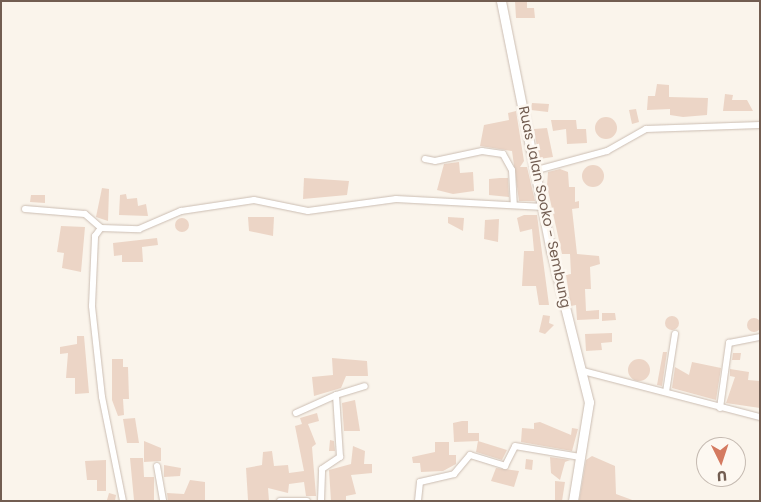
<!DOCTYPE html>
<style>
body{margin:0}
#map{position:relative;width:761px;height:502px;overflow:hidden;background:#faf4eb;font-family:Poppins,sans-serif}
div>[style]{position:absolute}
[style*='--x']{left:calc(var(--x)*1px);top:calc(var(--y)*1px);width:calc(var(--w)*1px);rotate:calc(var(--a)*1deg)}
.building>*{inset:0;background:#ecd5c6}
.round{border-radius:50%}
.roads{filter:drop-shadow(0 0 1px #cbbdb2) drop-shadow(0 0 1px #cbbdb2)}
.minor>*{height:6px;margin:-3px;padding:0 3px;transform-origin:3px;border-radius:3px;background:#fff}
.secondary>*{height:9px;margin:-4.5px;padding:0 4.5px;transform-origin:4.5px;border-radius:4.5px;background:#fff}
span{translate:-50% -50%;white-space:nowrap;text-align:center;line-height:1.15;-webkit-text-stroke:5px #fdf8f1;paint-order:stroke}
.street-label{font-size:14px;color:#725d51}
.frame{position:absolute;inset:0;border:2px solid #725d51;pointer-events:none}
.north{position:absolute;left:696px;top:437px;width:50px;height:50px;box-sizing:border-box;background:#fdf8f1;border:1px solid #c5bab1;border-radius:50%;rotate:176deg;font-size:14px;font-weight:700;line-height:20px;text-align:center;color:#725d51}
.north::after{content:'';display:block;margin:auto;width:18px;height:22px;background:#d47a60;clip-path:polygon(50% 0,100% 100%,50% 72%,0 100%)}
</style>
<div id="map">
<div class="building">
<div style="clip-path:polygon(515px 1px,527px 1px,527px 8px,534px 8px,535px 18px,516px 18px)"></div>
<div style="clip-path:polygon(657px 84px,669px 85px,669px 97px,708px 98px,707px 115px,683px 117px,670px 115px,670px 109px,647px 110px,648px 96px,655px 96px)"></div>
<div style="clip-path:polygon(725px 94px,733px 95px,732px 100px,747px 100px,753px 111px,723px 111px)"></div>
<div style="clip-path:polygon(532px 103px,549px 104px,548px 112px,531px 110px)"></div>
<div style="clip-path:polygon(636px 109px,639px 122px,632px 124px,629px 110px)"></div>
<div style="clip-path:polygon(516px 111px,524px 161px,520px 167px,527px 167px,535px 201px,519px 201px,512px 151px,480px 146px,484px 125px,509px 120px,508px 113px)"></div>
<div class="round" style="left:595px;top:117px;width:22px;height:22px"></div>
<div style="clip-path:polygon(551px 120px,576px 120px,577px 129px,586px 129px,587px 143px,567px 144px,566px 129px,553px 131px)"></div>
<div style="clip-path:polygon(547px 128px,553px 157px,539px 159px,534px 129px)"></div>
<div style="clip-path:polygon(459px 162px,460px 173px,473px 172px,474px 191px,453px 194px,437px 190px,444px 164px)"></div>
<div class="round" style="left:582px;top:165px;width:22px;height:22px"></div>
<div style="clip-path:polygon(560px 169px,568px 172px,569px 187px,575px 187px,575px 202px,579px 201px,579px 208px,572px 209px,577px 254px,599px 256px,600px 264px,590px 267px,591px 289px,585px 289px,586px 311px,599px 310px,599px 319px,577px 320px,576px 305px,571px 306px,566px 275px,571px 274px,570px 254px,562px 254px,547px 186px,548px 172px)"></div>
<div style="clip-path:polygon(304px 178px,349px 181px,347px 195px,303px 199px)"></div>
<div style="clip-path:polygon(500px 178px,508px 178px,509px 197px,489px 195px,489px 179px)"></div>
<div style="clip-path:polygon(102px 188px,109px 189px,108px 221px,96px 217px)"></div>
<div style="clip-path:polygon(126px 194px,127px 199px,137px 198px,138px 206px,146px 204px,148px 216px,119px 215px,120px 195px)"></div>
<div style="clip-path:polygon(31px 195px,45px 195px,45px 203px,30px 202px)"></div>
<div style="clip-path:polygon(524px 215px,537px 215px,549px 305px,539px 305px,536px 286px,522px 286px,524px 251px,534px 251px,532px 229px,520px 232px,517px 218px)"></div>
<div style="clip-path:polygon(248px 217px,274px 217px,273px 236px,249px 231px)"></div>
<div style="clip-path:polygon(448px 217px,464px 218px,463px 231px,448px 223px)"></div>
<div class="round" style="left:175px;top:218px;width:14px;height:14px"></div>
<div style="clip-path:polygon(499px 219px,498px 242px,484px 239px,485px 220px)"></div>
<div style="clip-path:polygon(61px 226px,85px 227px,81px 272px,62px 268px,64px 253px,57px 252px)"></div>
<div style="clip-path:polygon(157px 238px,158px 245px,142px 247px,143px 262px,122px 262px,122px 255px,114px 256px,113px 243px)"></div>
<div style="clip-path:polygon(602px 313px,615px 313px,616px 320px,602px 321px)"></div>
<div style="clip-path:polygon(543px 315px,550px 316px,549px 323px,554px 325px,545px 334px,539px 332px)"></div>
<div class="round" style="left:665px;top:316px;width:14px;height:14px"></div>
<div class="round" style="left:747px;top:318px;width:14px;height:14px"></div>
<div style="clip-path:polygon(612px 333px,612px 342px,601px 343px,602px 350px,586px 351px,585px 334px)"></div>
<div style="clip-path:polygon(77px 336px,84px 336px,89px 393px,75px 394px,75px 378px,66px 378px,68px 353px,60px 354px,60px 347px,77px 344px)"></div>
<div style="clip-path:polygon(663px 352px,667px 352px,662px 386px,657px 385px)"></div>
<div style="clip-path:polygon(733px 353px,741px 353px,740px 360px,732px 360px)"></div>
<div style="clip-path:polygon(332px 358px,367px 361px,368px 376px,346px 376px,341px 388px,314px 396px,312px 377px,333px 375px)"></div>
<div class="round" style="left:628px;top:359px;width:22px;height:22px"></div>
<div style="clip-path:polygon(112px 359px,123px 359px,123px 367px,128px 367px,129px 399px,123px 399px,124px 415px,118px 416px,112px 400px)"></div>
<div style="clip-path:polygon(692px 362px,721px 368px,716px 400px,672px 388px,675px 367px,689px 375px)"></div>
<div style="clip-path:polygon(730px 369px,749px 372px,748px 380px,760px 381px,760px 408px,726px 403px,735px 377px,730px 376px)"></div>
<div style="clip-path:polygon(355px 400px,360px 431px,344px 431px,342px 403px)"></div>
<div style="clip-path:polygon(317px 413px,319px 421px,308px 424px,316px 444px,312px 447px,316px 496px,306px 496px,304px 482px,289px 484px,288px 493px,268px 488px,269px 501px,248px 500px,246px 468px,262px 465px,263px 452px,272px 451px,274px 466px,288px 465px,289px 473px,304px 471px,295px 426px,302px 424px,300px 418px)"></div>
<div style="clip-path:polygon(135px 418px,139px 443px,127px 443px,123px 419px)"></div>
<div style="clip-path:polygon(462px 421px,468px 421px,468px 433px,479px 433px,479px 441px,454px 442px,453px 423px)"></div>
<div style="clip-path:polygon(540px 422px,571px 435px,572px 428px,578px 429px,572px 451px,521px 442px,522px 428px,534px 429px,534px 423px)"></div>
<div style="clip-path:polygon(330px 440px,334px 441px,335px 451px,329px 451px)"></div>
<div style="clip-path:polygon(144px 441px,161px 448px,161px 461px,144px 462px)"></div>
<div style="clip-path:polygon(478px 441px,507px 450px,502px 460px,476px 452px)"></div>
<div style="clip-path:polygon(435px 442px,449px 442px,449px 455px,456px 455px,456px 464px,443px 471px,421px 472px,420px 463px,413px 463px,412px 457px,435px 452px)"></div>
<div style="clip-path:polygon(353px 446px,365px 451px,364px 464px,372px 464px,372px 473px,351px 475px,356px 494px,346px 496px,346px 500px,331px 501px,329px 470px,351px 464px)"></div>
<div style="clip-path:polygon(592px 456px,615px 466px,616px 494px,635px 501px,579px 501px,586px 460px)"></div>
<div style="clip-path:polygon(550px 457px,570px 460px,565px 462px,560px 480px,551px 473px)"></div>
<div style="clip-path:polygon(130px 458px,143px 458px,144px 477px,154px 477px,154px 501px,134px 500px)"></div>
<div style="clip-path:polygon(526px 459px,533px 460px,532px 470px,525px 469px)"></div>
<div style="clip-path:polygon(106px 460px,106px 491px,97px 491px,97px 480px,87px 480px,85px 461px)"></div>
<div style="clip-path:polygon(164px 465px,181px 468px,180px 476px,164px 477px)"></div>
<div style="clip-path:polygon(496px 468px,519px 471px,514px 487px,491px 481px)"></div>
<div style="clip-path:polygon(190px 480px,205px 482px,205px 501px,168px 501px,167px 493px,184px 494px)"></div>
<div style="clip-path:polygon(555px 481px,565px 482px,562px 501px,555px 501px)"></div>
<div style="clip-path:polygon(109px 493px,116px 495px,115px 501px,107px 500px)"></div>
</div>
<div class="roads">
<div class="minor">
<div style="--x:425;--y:159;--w:10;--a:11"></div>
<div style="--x:435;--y:161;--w:48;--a:-12"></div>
<div style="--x:482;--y:151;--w:21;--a:8"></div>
<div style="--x:503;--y:154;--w:18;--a:61"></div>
<div style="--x:512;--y:170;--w:33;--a:87"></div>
<div style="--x:537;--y:170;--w:73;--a:-15.2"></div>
<div style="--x:607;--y:151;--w:45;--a:-29.4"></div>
<div style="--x:646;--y:129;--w:114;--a:-2"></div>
<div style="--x:25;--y:209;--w:60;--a:4.8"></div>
<div style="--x:85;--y:214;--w:21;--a:41"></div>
<div style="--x:583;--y:371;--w:183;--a:14.6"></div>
<div style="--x:666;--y:392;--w:59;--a:-81.2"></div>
<div style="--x:720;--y:408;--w:66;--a:-82.1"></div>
<div style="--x:729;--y:343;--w:32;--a:-11"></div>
<div style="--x:296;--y:413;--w:44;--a:-24.2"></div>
<div style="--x:157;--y:466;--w:36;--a:80"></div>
<div style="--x:123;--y:501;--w:106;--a:-101.4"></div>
<div style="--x:102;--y:397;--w:92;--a:-96.3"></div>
<div style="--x:92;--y:306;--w:70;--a:-87.5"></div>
<div style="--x:95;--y:236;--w:10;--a:-53"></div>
<div style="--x:101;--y:228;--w:38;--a:2"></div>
<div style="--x:139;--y:229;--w:46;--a:-23.2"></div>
<div style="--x:181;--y:211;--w:74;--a:-8.6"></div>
<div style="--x:254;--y:200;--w:55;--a:11.5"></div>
<div style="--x:308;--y:211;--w:89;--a:-7.8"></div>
<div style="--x:396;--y:199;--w:148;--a:3.1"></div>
<div style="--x:280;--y:501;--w:27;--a:0"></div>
<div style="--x:321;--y:501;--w:32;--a:-88"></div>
<div style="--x:322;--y:469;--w:22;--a:-34"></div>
<div style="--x:340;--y:457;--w:62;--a:-93.7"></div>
<div style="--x:336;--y:395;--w:30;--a:-17"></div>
<div style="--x:418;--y:501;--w:19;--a:-84"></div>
<div style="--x:420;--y:482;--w:35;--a:-13"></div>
<div style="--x:454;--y:474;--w:25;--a:-50"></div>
<div style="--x:470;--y:455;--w:37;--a:17"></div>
<div style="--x:505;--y:466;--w:22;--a:-63"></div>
<div style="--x:515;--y:446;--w:66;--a:9.6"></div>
</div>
<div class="secondary">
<div style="--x:501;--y:1;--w:255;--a:78.7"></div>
<div style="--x:551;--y:251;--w:156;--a:75.9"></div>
<div style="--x:589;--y:402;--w:100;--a:99.2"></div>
</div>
</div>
<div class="street-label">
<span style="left:545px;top:207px;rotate:78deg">Ruas Jalan Sooko - Sembung</span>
</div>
<div class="frame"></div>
<div class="north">U</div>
</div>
